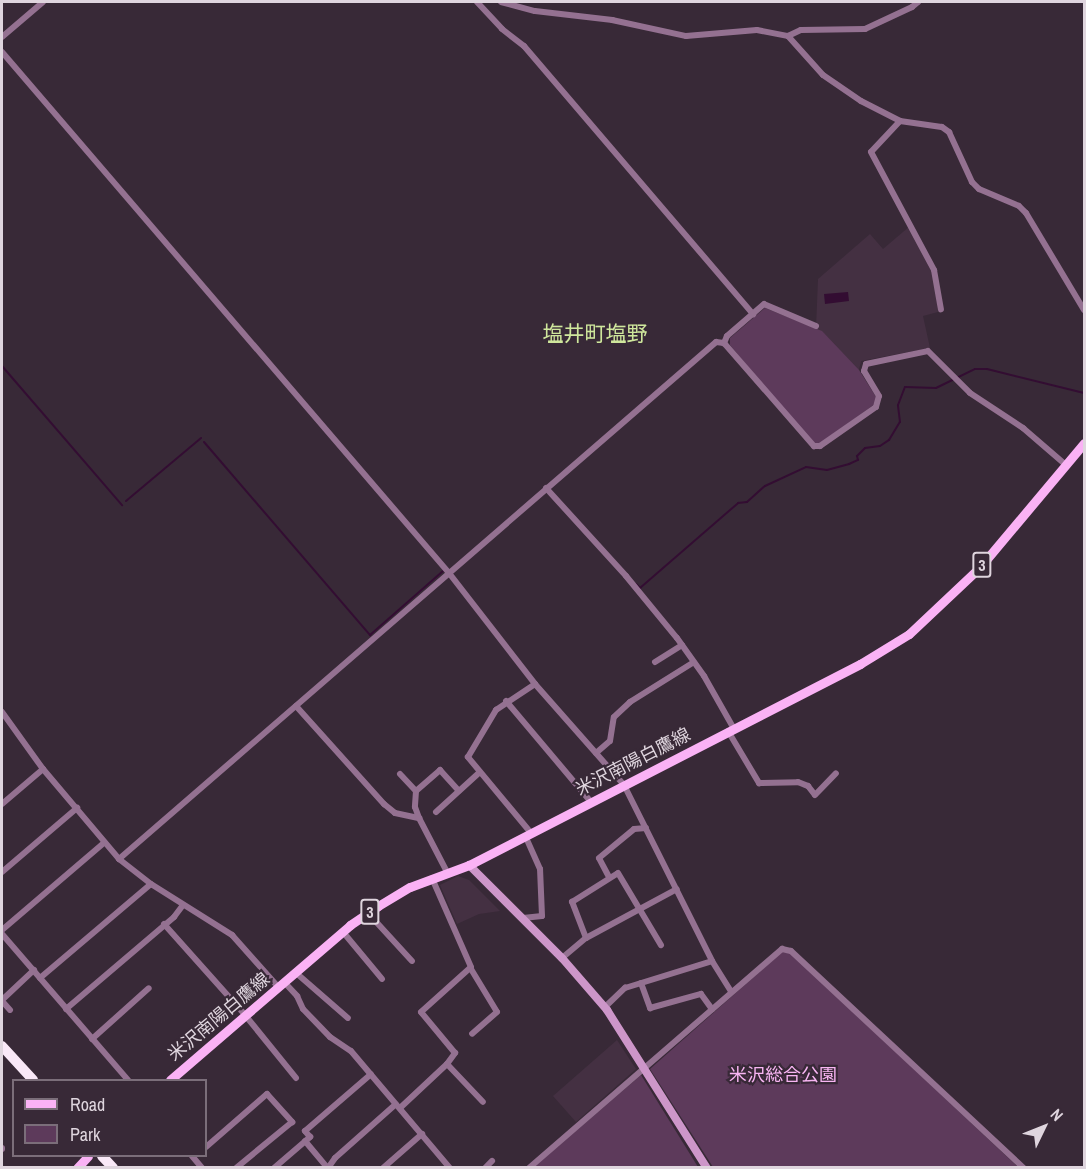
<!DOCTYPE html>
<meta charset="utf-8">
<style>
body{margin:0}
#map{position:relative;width:1086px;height:1169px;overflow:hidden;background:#382937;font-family:"Archivo Narrow","Noto Sans JP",sans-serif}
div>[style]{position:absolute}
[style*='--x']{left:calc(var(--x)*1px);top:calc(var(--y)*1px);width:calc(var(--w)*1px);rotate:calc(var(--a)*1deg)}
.built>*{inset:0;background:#443042}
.green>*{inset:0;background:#5d3a5b}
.water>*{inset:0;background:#330d32}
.stream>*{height:2px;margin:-1px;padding:0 1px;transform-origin:1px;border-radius:1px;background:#330d32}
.street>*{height:6px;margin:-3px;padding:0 3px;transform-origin:3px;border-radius:3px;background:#947191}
.secondary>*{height:8px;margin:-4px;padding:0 4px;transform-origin:4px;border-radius:4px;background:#cd96c9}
.primary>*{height:9px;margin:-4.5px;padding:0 4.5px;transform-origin:4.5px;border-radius:4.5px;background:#fab2f5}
.highway>*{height:10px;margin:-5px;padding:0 5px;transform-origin:5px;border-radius:5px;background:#f9e8f7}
span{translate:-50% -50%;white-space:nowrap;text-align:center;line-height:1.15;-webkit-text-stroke:4.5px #382937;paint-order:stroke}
.shield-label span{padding:2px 4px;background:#382937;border:2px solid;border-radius:4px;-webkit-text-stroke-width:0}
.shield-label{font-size:16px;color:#dfd5de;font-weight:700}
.street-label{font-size:18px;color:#dfd5de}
.park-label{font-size:18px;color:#f8b5f3}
.quarter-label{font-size:21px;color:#cfe79c}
.frame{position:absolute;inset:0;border:3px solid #dfd5de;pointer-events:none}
.legend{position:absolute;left:12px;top:1079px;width:195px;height:78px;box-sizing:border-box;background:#382937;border:2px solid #7b6e7a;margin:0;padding:8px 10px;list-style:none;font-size:18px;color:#dfd5de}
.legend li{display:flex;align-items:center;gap:12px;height:30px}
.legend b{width:30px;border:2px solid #7b6e7a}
.north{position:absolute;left:1014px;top:1097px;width:60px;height:60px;-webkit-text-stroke:4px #382937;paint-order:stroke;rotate:47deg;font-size:16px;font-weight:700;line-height:24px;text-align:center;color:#dfd5de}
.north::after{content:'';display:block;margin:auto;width:21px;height:27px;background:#dfd5de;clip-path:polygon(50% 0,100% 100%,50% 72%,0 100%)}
</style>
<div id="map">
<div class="built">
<div style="clip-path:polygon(910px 226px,933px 271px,938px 312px,923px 316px,930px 348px,861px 361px,859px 370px,876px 397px,730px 338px,765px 308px,816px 328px,818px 279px,870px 234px,883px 249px)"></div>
<div style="clip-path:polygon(458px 876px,469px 880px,500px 911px,479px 914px,457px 924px,440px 885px)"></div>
<div style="clip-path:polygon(617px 1040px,636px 1069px,576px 1122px,553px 1096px)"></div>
</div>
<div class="green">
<div style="clip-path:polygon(765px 308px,822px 331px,859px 370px,876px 397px,875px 404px,819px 444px,812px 443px,730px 345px,730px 338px)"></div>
<div style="clip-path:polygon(782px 952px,790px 953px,1018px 1167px,713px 1167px,650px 1069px)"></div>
<div style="clip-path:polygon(641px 1075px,698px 1167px,533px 1168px)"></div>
</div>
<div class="water">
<div style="clip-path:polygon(848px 292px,849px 301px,825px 304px,824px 294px)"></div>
</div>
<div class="stream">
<div style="--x:2;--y:366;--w:184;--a:49.2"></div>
<div style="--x:204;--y:442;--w:255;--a:49.3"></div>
<div style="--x:370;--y:635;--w:97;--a:-41.2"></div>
<div style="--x:126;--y:501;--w:98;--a:-40"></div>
<div style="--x:636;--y:584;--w:6;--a:45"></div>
<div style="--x:640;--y:588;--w:130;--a:-40.9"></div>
<div style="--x:738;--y:503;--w:9;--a:-6"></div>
<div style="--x:747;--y:502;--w:24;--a:-42"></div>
<div style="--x:765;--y:486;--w:45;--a:-24.9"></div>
<div style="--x:806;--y:467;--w:21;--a:8"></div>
<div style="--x:827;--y:470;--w:23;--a:-15"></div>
<div style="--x:849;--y:464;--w:10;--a:-24"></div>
<div style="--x:858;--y:460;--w:4;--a:-104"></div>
<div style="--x:857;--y:456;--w:11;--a:-45"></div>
<div style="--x:865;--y:448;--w:15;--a:-8"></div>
<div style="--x:880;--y:446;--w:11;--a:-34"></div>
<div style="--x:889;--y:440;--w:21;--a:-59"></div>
<div style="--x:900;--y:422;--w:17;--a:-97"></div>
<div style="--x:898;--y:405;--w:19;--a:-69"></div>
<div style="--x:905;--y:387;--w:31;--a:2"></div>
<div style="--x:936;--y:388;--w:43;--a:-26"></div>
<div style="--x:975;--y:369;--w:12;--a:0"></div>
<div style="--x:987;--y:369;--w:100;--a:13.9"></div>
</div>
<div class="street">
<div style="--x:477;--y:2;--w:37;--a:47"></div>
<div style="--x:502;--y:29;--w:28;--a:38"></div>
<div style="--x:524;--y:46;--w:353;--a:49.5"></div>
<div style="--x:501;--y:2;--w:35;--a:15"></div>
<div style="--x:535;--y:11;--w:78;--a:6.7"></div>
<div style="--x:612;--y:20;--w:76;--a:12.2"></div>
<div style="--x:686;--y:36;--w:71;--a:-4.8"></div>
<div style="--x:757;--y:30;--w:32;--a:11"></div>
<div style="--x:788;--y:36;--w:52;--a:48.1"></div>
<div style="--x:823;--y:75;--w:46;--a:34.4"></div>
<div style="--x:861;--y:101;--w:44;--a:27.1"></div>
<div style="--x:900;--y:121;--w:42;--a:8.1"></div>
<div style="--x:942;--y:127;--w:9;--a:36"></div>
<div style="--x:949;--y:132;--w:55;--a:65.3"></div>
<div style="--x:972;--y:182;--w:10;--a:45"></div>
<div style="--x:979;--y:189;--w:43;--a:23"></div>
<div style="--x:1019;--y:206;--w:10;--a:45"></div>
<div style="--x:1026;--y:213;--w:113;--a:59.1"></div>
<div style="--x:788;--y:36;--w:14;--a:-25"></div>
<div style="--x:801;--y:30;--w:64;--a:-0.9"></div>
<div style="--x:865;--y:29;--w:52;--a:-25.1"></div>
<div style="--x:912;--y:7;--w:8;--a:-40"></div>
<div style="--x:2;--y:37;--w:54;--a:-40.5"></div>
<div style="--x:2;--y:52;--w:686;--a:49.37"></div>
<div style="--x:449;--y:573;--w:140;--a:52.2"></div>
<div style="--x:535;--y:684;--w:135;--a:48.6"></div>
<div style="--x:624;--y:785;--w:197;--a:63.4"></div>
<div style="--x:712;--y:961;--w:36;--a:58"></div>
<div style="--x:900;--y:121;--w:42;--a:133.1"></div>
<div style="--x:871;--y:152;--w:134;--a:61.9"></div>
<div style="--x:934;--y:270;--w:40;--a:80"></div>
<div style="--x:816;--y:326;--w:56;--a:-157.1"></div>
<div style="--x:764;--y:304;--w:49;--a:139.1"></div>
<div style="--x:727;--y:336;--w:8;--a:113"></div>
<div style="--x:724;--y:343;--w:137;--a:48.9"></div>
<div style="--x:814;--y:446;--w:6;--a:0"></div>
<div style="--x:820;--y:446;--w:68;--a:-34.9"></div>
<div style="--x:876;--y:407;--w:11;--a:-75"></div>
<div style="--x:879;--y:396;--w:29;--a:-121"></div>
<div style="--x:864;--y:371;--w:7;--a:-74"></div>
<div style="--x:866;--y:364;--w:63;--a:-11.8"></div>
<div style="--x:928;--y:351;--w:59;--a:45"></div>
<div style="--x:970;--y:393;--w:64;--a:33.4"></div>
<div style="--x:1023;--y:428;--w:57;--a:40.7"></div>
<div style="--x:546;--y:488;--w:119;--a:47.7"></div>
<div style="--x:626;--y:576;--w:80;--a:50.6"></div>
<div style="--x:677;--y:638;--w:47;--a:54.6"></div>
<div style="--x:704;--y:676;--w:61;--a:60.5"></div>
<div style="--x:655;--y:662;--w:32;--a:-32"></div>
<div style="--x:506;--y:701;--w:132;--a:49.9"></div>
<div style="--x:296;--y:706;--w:132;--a:48.1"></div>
<div style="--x:384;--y:804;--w:14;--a:39"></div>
<div style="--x:395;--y:813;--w:25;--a:12"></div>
<div style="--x:419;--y:818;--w:61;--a:62.6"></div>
<div style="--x:2;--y:712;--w:70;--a:54.3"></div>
<div style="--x:43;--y:769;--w:118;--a:49.8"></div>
<div style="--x:119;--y:859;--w:41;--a:38"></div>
<div style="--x:151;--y:884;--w:96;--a:32.2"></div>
<div style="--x:232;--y:935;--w:71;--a:48.4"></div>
<div style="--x:728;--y:731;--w:61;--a:59.2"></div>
<div style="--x:759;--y:783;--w:39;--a:-1"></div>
<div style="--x:798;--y:782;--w:11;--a:22"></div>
<div style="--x:808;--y:786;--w:11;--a:52"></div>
<div style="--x:815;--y:795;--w:30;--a:-46"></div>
<div style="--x:596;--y:753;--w:18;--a:-41"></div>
<div style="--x:610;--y:741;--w:24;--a:-81"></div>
<div style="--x:614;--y:717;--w:22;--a:-43"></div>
<div style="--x:630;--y:702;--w:75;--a:-32"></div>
<div style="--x:400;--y:774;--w:23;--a:47"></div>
<div style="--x:416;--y:791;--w:32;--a:-41"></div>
<div style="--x:440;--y:770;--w:28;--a:48"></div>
<div style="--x:416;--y:791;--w:16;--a:94"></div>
<div style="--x:415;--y:807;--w:12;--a:70"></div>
<div style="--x:2;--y:804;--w:54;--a:-40.5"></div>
<div style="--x:436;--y:812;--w:59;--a:-42.3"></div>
<div style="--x:531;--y:833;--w:99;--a:-129.7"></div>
<div style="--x:468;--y:757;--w:55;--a:-59.2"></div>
<div style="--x:496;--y:710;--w:47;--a:-33.7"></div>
<div style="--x:119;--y:859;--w:790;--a:-40.89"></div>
<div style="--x:716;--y:342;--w:8;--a:7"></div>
<div style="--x:2;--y:872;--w:99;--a:-40.5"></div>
<div style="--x:609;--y:877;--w:21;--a:-118"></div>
<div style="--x:599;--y:858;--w:45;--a:-39.6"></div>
<div style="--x:634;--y:829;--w:12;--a:-5"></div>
<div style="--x:368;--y:913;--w:65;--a:47.5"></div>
<div style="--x:523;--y:918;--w:19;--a:-6"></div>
<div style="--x:542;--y:916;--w:47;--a:-92.4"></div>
<div style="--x:540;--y:869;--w:36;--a:-114"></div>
<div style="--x:164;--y:924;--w:122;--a:48.3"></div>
<div style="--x:245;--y:1015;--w:81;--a:51"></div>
<div style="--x:2;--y:930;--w:135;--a:-40.5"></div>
<div style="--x:343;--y:932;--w:61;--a:50.3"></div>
<div style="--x:2;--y:934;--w:193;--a:49.2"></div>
<div style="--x:586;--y:938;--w:39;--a:-111"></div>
<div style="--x:572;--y:902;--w:54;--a:-32.2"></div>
<div style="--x:618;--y:873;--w:84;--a:59.2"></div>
<div style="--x:562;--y:958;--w:31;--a:-40"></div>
<div style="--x:586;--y:938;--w:103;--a:-28.3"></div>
<div style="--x:471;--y:969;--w:50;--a:58.8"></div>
<div style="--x:497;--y:1012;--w:33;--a:139"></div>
<div style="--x:295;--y:972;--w:70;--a:41"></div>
<div style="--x:40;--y:978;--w:145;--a:-40.3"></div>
<div style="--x:285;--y:983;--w:18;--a:47"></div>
<div style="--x:297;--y:996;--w:14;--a:65"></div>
<div style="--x:303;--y:1009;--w:39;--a:46"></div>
<div style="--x:330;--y:1037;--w:25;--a:34"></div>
<div style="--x:351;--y:1051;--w:153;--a:49.8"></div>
<div style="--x:641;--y:983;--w:27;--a:70"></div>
<div style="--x:650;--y:1008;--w:53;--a:-15.4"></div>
<div style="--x:701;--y:994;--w:19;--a:54"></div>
<div style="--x:2;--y:1000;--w:44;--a:-43.2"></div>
<div style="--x:2;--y:1001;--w:12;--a:48"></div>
<div style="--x:605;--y:1007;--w:28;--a:-44"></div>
<div style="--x:625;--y:988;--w:91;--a:-17.2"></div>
<div style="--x:66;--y:1009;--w:142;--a:-40.4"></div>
<div style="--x:174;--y:917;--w:15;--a:-53"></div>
<div style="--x:92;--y:1039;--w:76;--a:-41.8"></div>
<div style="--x:447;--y:1064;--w:52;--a:46.5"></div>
<div style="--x:400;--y:1108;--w:64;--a:-43.1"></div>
<div style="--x:447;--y:1064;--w:14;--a:-54"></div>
<div style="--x:455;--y:1053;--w:53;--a:-129.7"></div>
<div style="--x:421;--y:1012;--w:67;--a:-42"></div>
<div style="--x:471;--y:967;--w:97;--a:-113.7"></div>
<div style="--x:305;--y:1141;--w:35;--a:50"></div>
<div style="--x:206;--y:1147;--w:81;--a:-41"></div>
<div style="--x:267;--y:1094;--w:38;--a:48"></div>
<div style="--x:292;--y:1122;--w:72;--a:140.6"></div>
<div style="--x:2;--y:1149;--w:1;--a:-90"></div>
<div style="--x:192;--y:1156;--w:16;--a:50"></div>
<div style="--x:274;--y:1168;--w:48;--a:-40.7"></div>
<div style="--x:310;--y:1137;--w:8;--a:-130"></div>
<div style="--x:305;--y:1131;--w:87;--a:-40.8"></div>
<div style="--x:328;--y:1168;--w:12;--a:-55"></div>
<div style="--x:335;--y:1158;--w:81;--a:-41.5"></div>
<div style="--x:383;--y:1168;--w:52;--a:-41.1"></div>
<div style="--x:485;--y:1168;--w:10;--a:-45"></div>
<div style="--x:529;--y:1168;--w:335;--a:-40.9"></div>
<div style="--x:782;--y:949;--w:9;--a:13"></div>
<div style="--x:791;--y:951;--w:318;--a:43"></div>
</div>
<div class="secondary">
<div style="--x:469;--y:865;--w:132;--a:45"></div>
<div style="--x:562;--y:958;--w:69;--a:49.1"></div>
<div style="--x:607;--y:1010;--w:187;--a:57.7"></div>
</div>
<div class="primary">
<div style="--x:170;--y:1080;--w:238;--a:-40.7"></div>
<div style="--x:350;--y:925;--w:34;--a:-34"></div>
<div style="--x:378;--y:906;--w:37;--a:-31"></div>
<div style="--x:410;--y:887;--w:63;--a:-20.4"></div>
<div style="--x:469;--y:865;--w:440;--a:-27.2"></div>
<div style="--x:860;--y:664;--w:57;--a:-31.5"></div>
<div style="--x:909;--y:634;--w:98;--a:-43.3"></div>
<div style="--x:980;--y:567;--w:162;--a:-50"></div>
<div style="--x:77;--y:1168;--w:16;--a:-47"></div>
</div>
<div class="highway">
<div style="--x:2;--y:1046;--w:46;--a:47.6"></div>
<div style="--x:102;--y:1156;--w:16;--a:47"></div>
</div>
<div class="shield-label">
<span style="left:982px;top:565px">3</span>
<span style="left:370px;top:912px">3</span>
</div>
<div class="street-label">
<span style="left:633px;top:762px;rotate:-27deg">米沢南陽白鷹線</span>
<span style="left:219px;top:1017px;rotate:-40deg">米沢南陽白鷹線</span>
</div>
<div class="park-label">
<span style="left:783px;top:1075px">米沢総合公園</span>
</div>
<div class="quarter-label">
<span style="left:595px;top:334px">塩井町塩野</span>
</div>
<div class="frame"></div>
<ul class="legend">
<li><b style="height:8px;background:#fab2f5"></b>Road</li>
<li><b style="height:16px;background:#5d3a5b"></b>Park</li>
</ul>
<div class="north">N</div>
</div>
